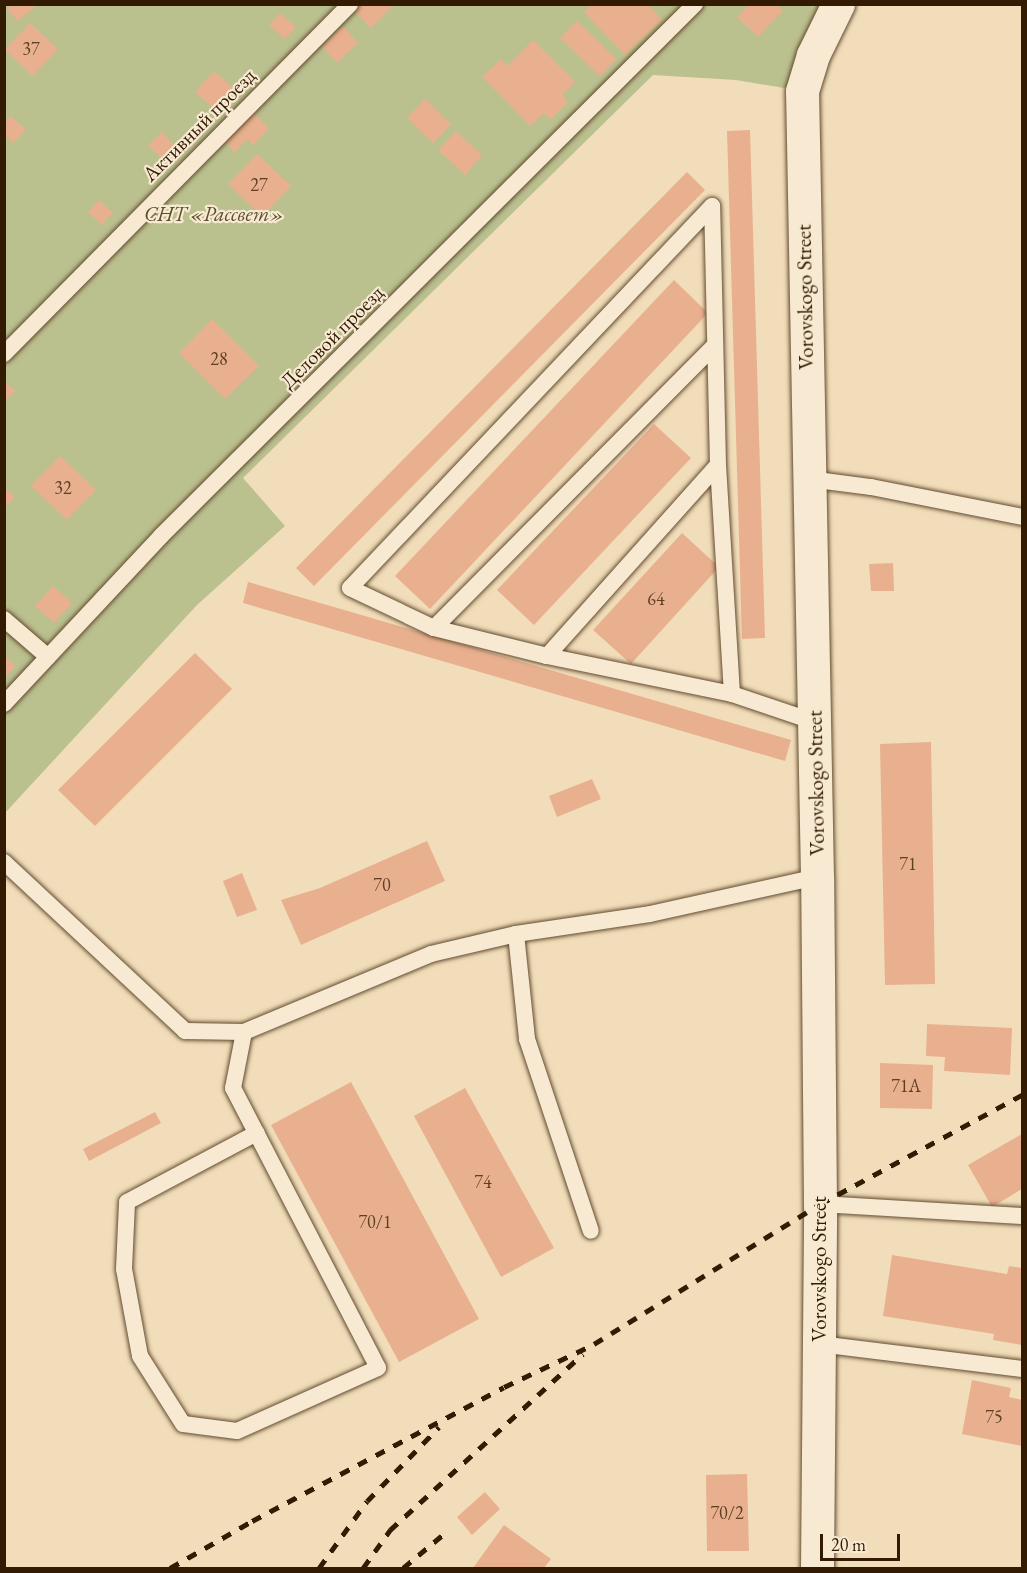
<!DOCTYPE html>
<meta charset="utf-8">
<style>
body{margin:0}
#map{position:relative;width:1027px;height:1573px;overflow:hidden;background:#f2ddba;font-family:"EB Garamond",serif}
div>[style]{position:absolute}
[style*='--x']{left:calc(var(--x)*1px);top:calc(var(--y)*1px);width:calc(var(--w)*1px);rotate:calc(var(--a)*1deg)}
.green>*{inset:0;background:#bbc08f}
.building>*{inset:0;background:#e8b08f}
.roads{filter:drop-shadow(0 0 2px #624c30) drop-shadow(0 0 2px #624c30)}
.service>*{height:16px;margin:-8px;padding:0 8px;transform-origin:8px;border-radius:8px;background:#f7e9d2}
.tertiary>*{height:33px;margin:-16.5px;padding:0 16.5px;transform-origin:16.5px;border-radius:16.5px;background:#f7e9d2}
.rail>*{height:4.5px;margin-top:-2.25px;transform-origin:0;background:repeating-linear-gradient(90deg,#321b02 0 10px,transparent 0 20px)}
span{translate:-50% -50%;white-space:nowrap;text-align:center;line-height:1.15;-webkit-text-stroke:4.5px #f7e9d2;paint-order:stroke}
.number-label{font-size:18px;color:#604025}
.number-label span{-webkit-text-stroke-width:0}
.street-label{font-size:21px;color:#321b02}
.park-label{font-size:21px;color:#5b4d2c;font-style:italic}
.frame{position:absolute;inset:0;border:6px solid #321b02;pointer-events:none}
.scale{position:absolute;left:820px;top:1534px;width:80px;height:27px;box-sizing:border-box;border:3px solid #321b02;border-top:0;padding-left:8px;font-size:18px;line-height:21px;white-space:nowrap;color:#321b02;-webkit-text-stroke:4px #f7e9d2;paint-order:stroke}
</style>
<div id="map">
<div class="green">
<div style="clip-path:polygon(5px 5px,838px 5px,802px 91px,736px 80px,653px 75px,243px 478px,285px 526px,197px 605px,5px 813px)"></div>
</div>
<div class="building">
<div style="clip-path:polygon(12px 4px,33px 4px,35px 7px,18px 21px,7px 9px)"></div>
<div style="clip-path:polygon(361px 4px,391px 4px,393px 6px,371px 28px,354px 11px)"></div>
<div style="clip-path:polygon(592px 4px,647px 4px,662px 20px,625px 55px,584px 12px)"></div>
<div style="clip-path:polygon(749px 4px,776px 4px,783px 11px,758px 37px,737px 17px)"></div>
<div style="clip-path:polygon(280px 13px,296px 27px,285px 39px,269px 25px)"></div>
<div style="clip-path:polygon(577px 21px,616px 59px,600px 76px,560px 38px)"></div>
<div style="clip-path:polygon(30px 23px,58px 49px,32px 76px,5px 49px)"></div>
<div style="clip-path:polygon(343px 26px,358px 43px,337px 63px,322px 46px)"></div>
<div style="clip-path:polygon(533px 40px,575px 82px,562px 95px,568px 102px,550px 120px,544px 113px,530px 126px,482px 77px,501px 59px,507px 66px)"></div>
<div style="clip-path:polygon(214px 71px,237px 91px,218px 112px,195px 92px)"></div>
<div style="clip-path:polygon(425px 99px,451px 124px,433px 143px,407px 118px)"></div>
<div style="clip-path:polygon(253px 112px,269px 129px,253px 145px,247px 139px,235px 152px,224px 141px)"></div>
<div style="clip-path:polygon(11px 116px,26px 130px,13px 143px,4px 134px,4px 123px)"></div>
<div style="clip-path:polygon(750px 130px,765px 638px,742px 639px,727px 131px)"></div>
<div style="clip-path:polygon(456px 131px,482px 155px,465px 175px,438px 150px)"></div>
<div style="clip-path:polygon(162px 132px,176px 148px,163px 160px,148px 145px)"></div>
<div style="clip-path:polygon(257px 154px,291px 186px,262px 217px,228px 184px)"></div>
<div style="clip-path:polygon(687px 172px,705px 190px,314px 586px,296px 568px)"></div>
<div style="clip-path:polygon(99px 200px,113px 213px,102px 225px,88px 212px)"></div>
<div style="clip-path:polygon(674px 280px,708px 313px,430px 609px,395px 576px)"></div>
<div style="clip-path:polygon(212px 319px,259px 366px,225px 399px,179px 353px)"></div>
<div style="clip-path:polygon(4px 381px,15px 391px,4px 401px)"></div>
<div style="clip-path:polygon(654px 424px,691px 458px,534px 625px,497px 590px)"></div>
<div style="clip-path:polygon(60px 456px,96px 490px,67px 520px,31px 486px)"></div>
<div style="clip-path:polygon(4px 487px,15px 497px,4px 508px)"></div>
<div style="clip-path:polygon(682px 533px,719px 567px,631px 664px,593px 630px)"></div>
<div style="clip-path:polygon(893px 563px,894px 591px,871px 591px,869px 564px)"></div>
<div style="clip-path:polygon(248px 582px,791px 740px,785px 761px,243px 603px)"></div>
<div style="clip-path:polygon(53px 586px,72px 603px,54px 623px,35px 606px)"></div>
<div style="clip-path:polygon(195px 653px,232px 689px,95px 826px,58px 790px)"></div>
<div style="clip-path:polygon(4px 656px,16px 666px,4px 678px)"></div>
<div style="clip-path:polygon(931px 742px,935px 984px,885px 985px,880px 744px)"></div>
<div style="clip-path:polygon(592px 779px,601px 799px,557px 817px,549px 796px)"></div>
<div style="clip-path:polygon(427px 841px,445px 881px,301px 945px,281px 900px,320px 888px)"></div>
<div style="clip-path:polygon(242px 873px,257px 910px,237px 917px,223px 881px)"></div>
<div style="clip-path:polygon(927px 1024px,1012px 1028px,1010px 1075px,944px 1071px,945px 1057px,926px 1056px)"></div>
<div style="clip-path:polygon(880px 1063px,933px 1065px,932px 1109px,880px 1108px)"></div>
<div style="clip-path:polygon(351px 1082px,479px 1319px,399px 1362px,271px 1125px)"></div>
<div style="clip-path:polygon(465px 1088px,554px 1248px,501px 1277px,414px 1116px)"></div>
<div style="clip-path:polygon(155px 1112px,161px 1123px,89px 1161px,83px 1149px)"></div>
<div style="clip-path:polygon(1022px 1134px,1022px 1189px,992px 1207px,968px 1165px)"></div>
<div style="clip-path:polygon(892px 1255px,1007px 1274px,1009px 1266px,1022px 1268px,1022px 1345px,993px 1340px,994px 1334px,883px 1316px)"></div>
<div style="clip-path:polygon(972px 1380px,1011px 1388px,1009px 1397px,1022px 1400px,1022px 1446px,962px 1434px)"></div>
<div style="clip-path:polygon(747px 1474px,749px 1551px,707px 1551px,706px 1475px)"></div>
<div style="clip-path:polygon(485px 1492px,500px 1509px,472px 1535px,457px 1517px)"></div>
<div style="clip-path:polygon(504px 1525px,551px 1559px,544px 1568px,473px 1568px)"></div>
</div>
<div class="roads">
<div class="service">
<div style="--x:4;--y:354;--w:492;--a:-45.3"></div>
<div style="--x:809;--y:479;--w:63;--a:7.4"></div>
<div style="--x:871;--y:487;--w:154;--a:11.2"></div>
<div style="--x:4;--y:619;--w:58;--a:40.8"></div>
<div style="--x:434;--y:628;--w:399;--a:-45.2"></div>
<div style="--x:547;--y:656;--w:256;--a:-48.2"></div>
<div style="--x:732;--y:694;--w:229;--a:-93.5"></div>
<div style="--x:718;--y:465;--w:259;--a:-91.3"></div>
<div style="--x:712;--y:206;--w:526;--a:133.46"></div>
<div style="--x:350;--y:588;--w:93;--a:25.5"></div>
<div style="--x:434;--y:628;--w:116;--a:13.9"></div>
<div style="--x:547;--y:656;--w:189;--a:11.6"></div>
<div style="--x:732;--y:694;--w:88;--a:18.6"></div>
<div style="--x:4;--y:704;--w:230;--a:-46.9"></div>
<div style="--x:161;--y:536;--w:754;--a:-44.89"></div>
<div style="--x:4;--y:862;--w:248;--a:43"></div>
<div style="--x:185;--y:1031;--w:59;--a:1"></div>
<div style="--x:244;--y:1032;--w:203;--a:-22.6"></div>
<div style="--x:431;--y:954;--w:87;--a:-13.2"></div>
<div style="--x:516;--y:934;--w:135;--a:-8.5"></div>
<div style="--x:650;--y:914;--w:171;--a:-12.5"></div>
<div style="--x:516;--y:934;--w:106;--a:84"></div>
<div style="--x:527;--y:1039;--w:202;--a:71.6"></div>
<div style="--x:244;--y:1032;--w:57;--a:101.1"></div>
<div style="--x:233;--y:1088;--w:315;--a:62.6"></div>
<div style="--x:378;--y:1368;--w:154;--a:155.9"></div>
<div style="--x:237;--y:1431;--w:54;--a:-172.6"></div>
<div style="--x:183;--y:1424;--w:80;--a:-122.3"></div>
<div style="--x:140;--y:1356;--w:88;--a:-100.4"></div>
<div style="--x:124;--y:1269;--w:67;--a:-87.4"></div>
<div style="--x:127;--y:1202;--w:147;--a:-28"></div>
<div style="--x:820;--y:1204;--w:202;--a:3.4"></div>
<div style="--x:819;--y:1344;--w:205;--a:7"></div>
</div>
<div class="tertiary">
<div style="--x:817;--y:1568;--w:364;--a:-89.5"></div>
<div style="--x:820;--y:1204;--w:327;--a:-90.5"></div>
<div style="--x:817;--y:877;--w:786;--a:-91.09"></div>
<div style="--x:802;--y:91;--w:38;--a:-73"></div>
<div style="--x:813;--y:55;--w:57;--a:-63.9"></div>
</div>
</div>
<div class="rail">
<div style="--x:170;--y:1568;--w:95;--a:-29.8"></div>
<div style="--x:252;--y:1521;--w:285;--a:-28"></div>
<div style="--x:504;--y:1387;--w:100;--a:-25.5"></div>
<div style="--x:594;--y:1344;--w:266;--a:-31.8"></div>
<div style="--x:820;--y:1204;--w:230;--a:-28.4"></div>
<div style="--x:319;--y:1568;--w:82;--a:-54.4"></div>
<div style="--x:367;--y:1501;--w:103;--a:-45.8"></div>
<div style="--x:363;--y:1568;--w:47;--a:-54.6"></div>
<div style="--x:390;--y:1530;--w:261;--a:-42.4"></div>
<div style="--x:403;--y:1568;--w:56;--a:-39.9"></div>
</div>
<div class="number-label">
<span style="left:31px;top:49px">37</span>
<span style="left:259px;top:185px">27</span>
<span style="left:219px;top:359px">28</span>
<span style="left:63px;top:488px">32</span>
<span style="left:656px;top:599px">64</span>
<span style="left:908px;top:864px">71</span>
<span style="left:382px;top:885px">70</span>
<span style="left:906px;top:1086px">71А</span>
<span style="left:483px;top:1182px">74</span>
<span style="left:375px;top:1222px">70/1</span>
<span style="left:994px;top:1417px">75</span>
<span style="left:727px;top:1513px">70/2</span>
</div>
<div class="street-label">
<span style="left:199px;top:125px;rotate:-45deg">Активный проезд</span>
<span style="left:805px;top:297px;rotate:-91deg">Vorovskogo Street</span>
<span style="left:332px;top:337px;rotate:-45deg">Деловой проезд</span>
<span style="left:816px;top:783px;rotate:-91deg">Vorovskogo Street</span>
<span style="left:819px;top:1269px;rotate:-90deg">Vorovskogo Street</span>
</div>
<div class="park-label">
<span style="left:214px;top:214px">СНТ «Рассвет»</span>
</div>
<div class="frame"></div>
<div class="scale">20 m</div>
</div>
